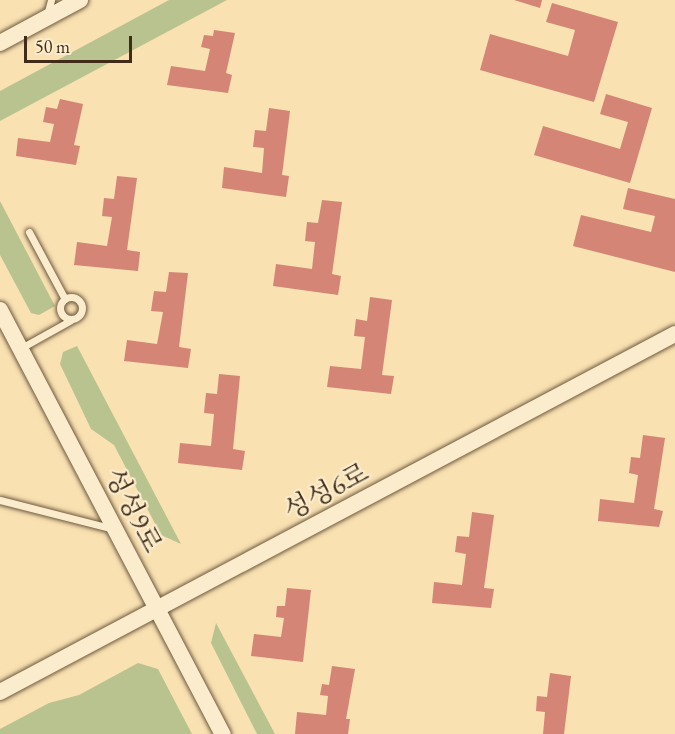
<!DOCTYPE html>
<meta charset="utf-8">
<style>
body{margin:0}
#map{position:relative;width:675px;height:734px;overflow:hidden;background:#f9e1b2;font-family:"EB Garamond","Noto Serif KR",serif}
div>[style]{position:absolute}
[style*='--x']{left:calc(var(--x)*1px);top:calc(var(--y)*1px);width:calc(var(--w)*1px);rotate:calc(var(--a)*1deg)}
.green>*{inset:0;background:#b9c38f}
.building>*{inset:0;background:#d48575}
.roads{filter:drop-shadow(0 0 2px #6e593e) drop-shadow(0 0 2px #6e593e)}
.service>*{height:7px;margin:-3.5px;padding:0 3.5px;transform-origin:3.5px;border-radius:3.5px;background:#fbeccd}
.service>.ring{margin:-3.5px;padding:0;box-sizing:content-box;background:none;border:7px solid #fbeccd;border-radius:50%}
.tertiary>*{height:16px;margin:-8px;padding:0 8px;transform-origin:8px;border-radius:8px;background:#fbeccd}
span{translate:-50% -50%;white-space:nowrap;text-align:center;line-height:1.15;-webkit-text-stroke:4.5px #fbeccd;paint-order:stroke}
.street-label{font-size:27px;color:#402c18}
.scale{position:absolute;left:24px;top:36px;width:108px;height:27px;box-sizing:border-box;border:3px solid #402c18;border-top:0;padding-left:8px;font-size:18px;line-height:21px;white-space:nowrap;color:#402c18;-webkit-text-stroke:4px #fbeccd;paint-order:stroke}
</style>
<div id="map">
<div class="green">
<div style="clip-path:polygon(169px 0,227px 0,0 121px,0 91px)"></div>
<div style="clip-path:polygon(0 201px,55px 306px,39px 315px,31px 313px,0 255px)"></div>
<div style="clip-path:polygon(77px 346px,181px 544px,161px 535px,114px 445px,91px 429px,60px 364px,63px 352px)"></div>
<div style="clip-path:polygon(216px 623px,275px 734px,257px 734px,211px 643px)"></div>
<div style="clip-path:polygon(138px 663px,158px 669px,192px 734px,0 734px,0 729px,49px 703px,79px 695px)"></div>
</div>
<div class="building">
<div style="clip-path:polygon(514px 0,542px 0,540px 8px)"></div>
<div style="clip-path:polygon(552px 3px,618px 22px,594px 102px,480px 70px,490px 34px,568px 56px,575px 30px,546px 22px)"></div>
<div style="clip-path:polygon(214px 30px,235px 33px,226px 73px,232px 75px,228px 93px,167px 85px,171px 66px,205px 71px,210px 49px,201px 47px,204px 35px,213px 36px)"></div>
<div style="clip-path:polygon(606px 94px,652px 108px,630px 183px,534px 155px,543px 126px,620px 149px,628px 122px,600px 114px)"></div>
<div style="clip-path:polygon(60px 99px,83px 104px,74px 145px,80px 146px,76px 165px,16px 156px,18px 138px,50px 142px,54px 124px,43px 122px,46px 107px,57px 109px)"></div>
<div style="clip-path:polygon(269px 108px,290px 111px,282px 175px,289px 176px,286px 197px,222px 188px,224px 167px,262px 173px,264px 148px,253px 147px,255px 130px,266px 131px)"></div>
<div style="clip-path:polygon(117px 176px,137px 178px,127px 250px,140px 252px,138px 271px,74px 265px,77px 242px,107px 246px,112px 217px,102px 216px,104px 198px,114px 199px)"></div>
<div style="clip-path:polygon(628px 188px,675px 199px,675px 272px,573px 246px,581px 215px,651px 232px,655px 216px,623px 209px)"></div>
<div style="clip-path:polygon(322px 200px,342px 202px,332px 274px,341px 276px,338px 295px,273px 286px,276px 264px,312px 269px,315px 242px,305px 241px,307px 222px,318px 223px)"></div>
<div style="clip-path:polygon(169px 272px,188px 273px,179px 347px,191px 349px,188px 368px,124px 361px,127px 340px,157px 344px,163px 312px,151px 311px,154px 291px,166px 292px)"></div>
<div style="clip-path:polygon(370px 297px,392px 300px,382px 375px,394px 376px,391px 394px,327px 387px,330px 366px,361px 369px,365px 337px,354px 336px,356px 319px,367px 321px)"></div>
<div style="clip-path:polygon(219px 374px,240px 376px,233px 449px,245px 451px,242px 470px,178px 463px,180px 443px,211px 446px,214px 414px,204px 413px,206px 393px,217px 394px)"></div>
<div style="clip-path:polygon(643px 435px,665px 438px,654px 509px,663px 511px,659px 527px,598px 521px,600px 499px,634px 503px,638px 475px,629px 473px,631px 457px,640px 458px)"></div>
<div style="clip-path:polygon(472px 512px,494px 515px,484px 588px,494px 589px,491px 608px,432px 603px,434px 582px,462px 585px,466px 554px,455px 552px,457px 536px,469px 537px)"></div>
<div style="clip-path:polygon(287px 588px,311px 590px,303px 662px,251px 656px,254px 634px,281px 637px,284px 618px,276px 617px,277px 606px,285px 606px)"></div>
<div style="clip-path:polygon(332px 666px,355px 669px,346px 719px,350px 719px,348px 734px,295px 734px,297px 712px,326px 715px,328px 696px,320px 695px,322px 684px,329px 685px)"></div>
<div style="clip-path:polygon(550px 673px,571px 676px,564px 734px,543px 734px,545px 712px,536px 711px,537px 696px,547px 697px)"></div>
</div>
<div class="roads">
<div class="service">
<div style="--x:47;--y:15;--w:16;--a:-75"></div>
<div style="--x:29;--y:232;--w:76;--a:61.8"></div>
<div class="ring" style="left:60px;top:297px;width:15px;height:15px"></div>
<div style="--x:21;--y:348;--w:57;--a:-29.2"></div>
<div style="--x:0;--y:500;--w:118;--a:14.3"></div>
</div>
<div class="tertiary">
<div style="--x:0;--y:43;--w:91;--a:-28.3"></div>
<div style="--x:0;--y:310;--w:479;--a:62.3"></div>
<div style="--x:0;--y:692;--w:764;--a:-27.94"></div>
</div>
</div>
<div class="street-label">
<span style="left:326px;top:491px;rotate:-28deg">성성6로</span>
<span style="left:134px;top:510px;rotate:62deg">성성9로</span>
</div>
<div class="scale">50 m</div>
</div>
